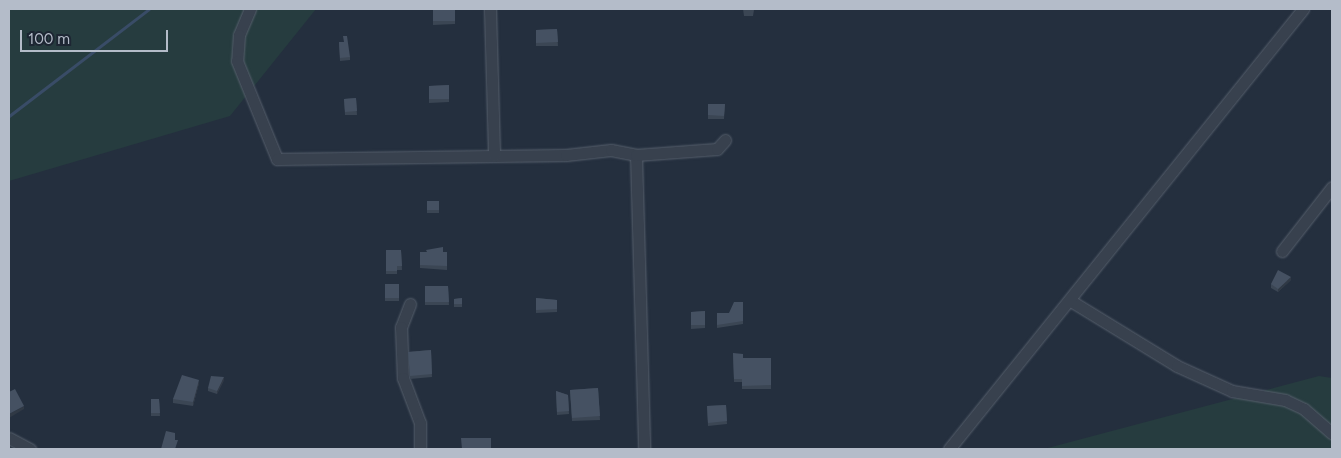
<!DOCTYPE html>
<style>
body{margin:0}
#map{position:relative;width:1341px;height:458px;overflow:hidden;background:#242f3e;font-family:Figtree,sans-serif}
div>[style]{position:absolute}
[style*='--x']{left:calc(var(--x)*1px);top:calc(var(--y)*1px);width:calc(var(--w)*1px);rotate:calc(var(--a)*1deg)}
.green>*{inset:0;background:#263c3f}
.stream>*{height:3px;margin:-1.5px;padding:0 1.5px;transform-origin:1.5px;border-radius:1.5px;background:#394c67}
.roads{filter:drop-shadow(0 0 1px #565f6c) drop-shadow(0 0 1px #565f6c)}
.street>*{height:11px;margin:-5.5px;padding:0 5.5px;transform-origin:5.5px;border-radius:5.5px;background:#38414e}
.wall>*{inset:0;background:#3b4654}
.shaded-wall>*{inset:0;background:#303945}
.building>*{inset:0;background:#455162}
span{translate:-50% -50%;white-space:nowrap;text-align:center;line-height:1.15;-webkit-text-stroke:4.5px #1d2633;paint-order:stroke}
.frame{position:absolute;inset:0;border:10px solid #b4bcc9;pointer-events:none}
.scale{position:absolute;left:20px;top:30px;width:148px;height:22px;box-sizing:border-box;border:2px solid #b4bcc9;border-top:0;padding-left:6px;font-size:15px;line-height:18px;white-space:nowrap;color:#b4bcc9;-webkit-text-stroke:4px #1d2633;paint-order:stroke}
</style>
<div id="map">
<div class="green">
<div style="clip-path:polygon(9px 9px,316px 9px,230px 116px,9px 181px)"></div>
<div style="clip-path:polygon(1319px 376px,1332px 378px,1332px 449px,1044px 449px)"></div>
</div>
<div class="stream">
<div style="--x:9;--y:116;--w:176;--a:-37.4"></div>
</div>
<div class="roads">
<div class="street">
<div style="--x:250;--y:9;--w:28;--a:113"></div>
<div style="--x:239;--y:35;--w:26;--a:94"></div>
<div style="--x:237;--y:61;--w:106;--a:67.8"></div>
<div style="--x:277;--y:159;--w:289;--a:-0.8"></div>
<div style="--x:566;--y:155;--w:45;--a:-6.3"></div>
<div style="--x:611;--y:150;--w:25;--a:11"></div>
<div style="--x:636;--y:155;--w:294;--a:88.4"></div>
<div style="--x:490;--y:9;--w:147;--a:88.4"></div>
<div style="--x:636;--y:155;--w:81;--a:-4.2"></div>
<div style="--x:717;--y:149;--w:12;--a:-48"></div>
<div style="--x:1282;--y:251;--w:81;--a:-52"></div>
<div style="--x:1071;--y:301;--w:124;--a:31.5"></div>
<div style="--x:1177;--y:366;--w:60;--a:24.4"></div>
<div style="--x:1232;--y:391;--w:54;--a:9.6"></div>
<div style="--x:1285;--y:400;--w:21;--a:25"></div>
<div style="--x:1304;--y:409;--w:37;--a:41"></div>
<div style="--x:410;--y:304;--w:25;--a:111"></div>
<div style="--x:401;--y:327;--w:51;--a:87.8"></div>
<div style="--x:403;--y:378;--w:48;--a:69.3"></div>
<div style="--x:420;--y:423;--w:26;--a:90"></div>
<div style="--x:9;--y:438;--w:24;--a:28"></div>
<div style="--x:949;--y:449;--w:565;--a:-51.18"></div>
</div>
</div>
<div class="wall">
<div style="clip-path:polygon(433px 9px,455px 9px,455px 24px,433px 25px)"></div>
<div style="clip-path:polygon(743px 9px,762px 9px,762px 10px,754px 10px,753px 16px,744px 16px)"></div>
<div style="clip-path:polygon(557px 29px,558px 46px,536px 46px,536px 30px)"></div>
<div style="clip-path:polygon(339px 42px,350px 57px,350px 60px,340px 61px)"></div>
<div style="clip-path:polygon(449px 85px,449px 102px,429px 103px,429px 86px)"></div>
<div style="clip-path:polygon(356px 98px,357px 115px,345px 115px,344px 99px)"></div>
<div style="clip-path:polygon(708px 104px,725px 104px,724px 119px,708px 119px)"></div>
<div style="clip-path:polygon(427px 201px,439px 201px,439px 213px,427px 213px)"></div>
<div style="clip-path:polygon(386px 250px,401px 250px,402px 270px,397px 270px,397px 274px,386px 274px)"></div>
<div style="clip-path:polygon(420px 252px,447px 252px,447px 270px,420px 268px)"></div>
<div style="clip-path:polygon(1291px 280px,1278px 292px,1271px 288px,1271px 284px)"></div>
<div style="clip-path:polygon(385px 284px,399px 284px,399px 301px,385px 301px)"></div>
<div style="clip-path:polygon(425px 286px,448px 286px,449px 305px,425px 305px)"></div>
<div style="clip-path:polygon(462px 298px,462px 307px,454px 307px,454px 299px)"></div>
<div style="clip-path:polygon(536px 298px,557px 300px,557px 312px,536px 313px)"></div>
<div style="clip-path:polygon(743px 302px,743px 324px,717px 328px,717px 313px,729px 313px)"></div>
<div style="clip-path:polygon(705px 311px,705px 328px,691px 329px,691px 312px)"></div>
<div style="clip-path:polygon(431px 350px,432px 377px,410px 379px,408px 352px)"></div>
<div style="clip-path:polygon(733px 353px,743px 358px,771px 358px,771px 389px,742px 389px,742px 382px,734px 382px)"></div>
<div style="clip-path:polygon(224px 380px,217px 394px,208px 391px,208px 388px)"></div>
<div style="clip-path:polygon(199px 383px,193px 406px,173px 403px,173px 399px)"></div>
<div style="clip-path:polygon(598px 388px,600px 420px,572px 421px,570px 390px)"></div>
<div style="clip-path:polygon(556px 391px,568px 395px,569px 414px,557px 415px)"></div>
<div style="clip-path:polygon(151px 399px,159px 399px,160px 416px,151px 416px)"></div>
<div style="clip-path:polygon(726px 405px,727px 424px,708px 426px,707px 406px)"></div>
</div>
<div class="shaded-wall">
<div style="clip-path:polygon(1291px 277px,1291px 280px,1278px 292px,1278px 289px)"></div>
<div style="clip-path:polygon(224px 377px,224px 380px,217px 394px,217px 391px)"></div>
<div style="clip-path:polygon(199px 380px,199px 383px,193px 406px,193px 402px)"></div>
<div style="clip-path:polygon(24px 406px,24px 409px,9px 418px,9px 414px)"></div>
</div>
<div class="building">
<div style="clip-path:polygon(433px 9px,455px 9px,455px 21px,433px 21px)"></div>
<div style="clip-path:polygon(557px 29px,558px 42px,536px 43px,536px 30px)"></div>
<div style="clip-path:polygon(343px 36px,347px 36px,350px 57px,340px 58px,339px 42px,344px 42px)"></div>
<div style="clip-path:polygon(449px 85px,449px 99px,429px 99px,429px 86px)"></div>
<div style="clip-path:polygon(356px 98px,357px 111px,345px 112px,344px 99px)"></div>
<div style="clip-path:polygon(708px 104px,725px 104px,724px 116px,708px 115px)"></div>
<div style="clip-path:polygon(427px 201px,439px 201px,439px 210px,427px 210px)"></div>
<div style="clip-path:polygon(443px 247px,443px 252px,447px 252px,447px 266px,420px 265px,420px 252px,427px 252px,426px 250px)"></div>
<div style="clip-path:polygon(386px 250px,401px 250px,402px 266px,397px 266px,397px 271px,386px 271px)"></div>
<div style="clip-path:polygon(1278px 270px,1291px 277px,1278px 289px,1271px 284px)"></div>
<div style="clip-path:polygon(385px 284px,399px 284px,399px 298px,385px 298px)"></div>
<div style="clip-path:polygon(425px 286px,448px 286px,449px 302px,425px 302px)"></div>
<div style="clip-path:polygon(462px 298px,462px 304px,454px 304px,454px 299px)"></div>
<div style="clip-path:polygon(536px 298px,557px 300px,557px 309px,536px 310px)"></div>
<div style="clip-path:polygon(734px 302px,743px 302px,743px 321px,717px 325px,717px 313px,729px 313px)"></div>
<div style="clip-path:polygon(705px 311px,705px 325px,691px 325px,691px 312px)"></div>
<div style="clip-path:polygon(431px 350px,432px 374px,410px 376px,408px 352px)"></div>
<div style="clip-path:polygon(733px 353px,743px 354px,743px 358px,771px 358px,771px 385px,742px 386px,742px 379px,734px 379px)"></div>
<div style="clip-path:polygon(182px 375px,199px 380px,193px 402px,173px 399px)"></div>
<div style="clip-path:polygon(211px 376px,224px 377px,217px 391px,208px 388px)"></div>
<div style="clip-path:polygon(598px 388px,600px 416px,572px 418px,570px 390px)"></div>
<div style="clip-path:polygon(15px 389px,24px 406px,9px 414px,9px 392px)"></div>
<div style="clip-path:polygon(556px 391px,568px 395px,569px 411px,557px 412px)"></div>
<div style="clip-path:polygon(151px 399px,159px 399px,160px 413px,151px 413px)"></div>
<div style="clip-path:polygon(726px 405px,727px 421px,708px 423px,707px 406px)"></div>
<div style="clip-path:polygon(166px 431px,175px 433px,175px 440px,178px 440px,175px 449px,161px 449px)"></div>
<div style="clip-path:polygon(461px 438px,491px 438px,491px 449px,462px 449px)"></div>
</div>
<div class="frame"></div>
<div class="scale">100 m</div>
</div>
